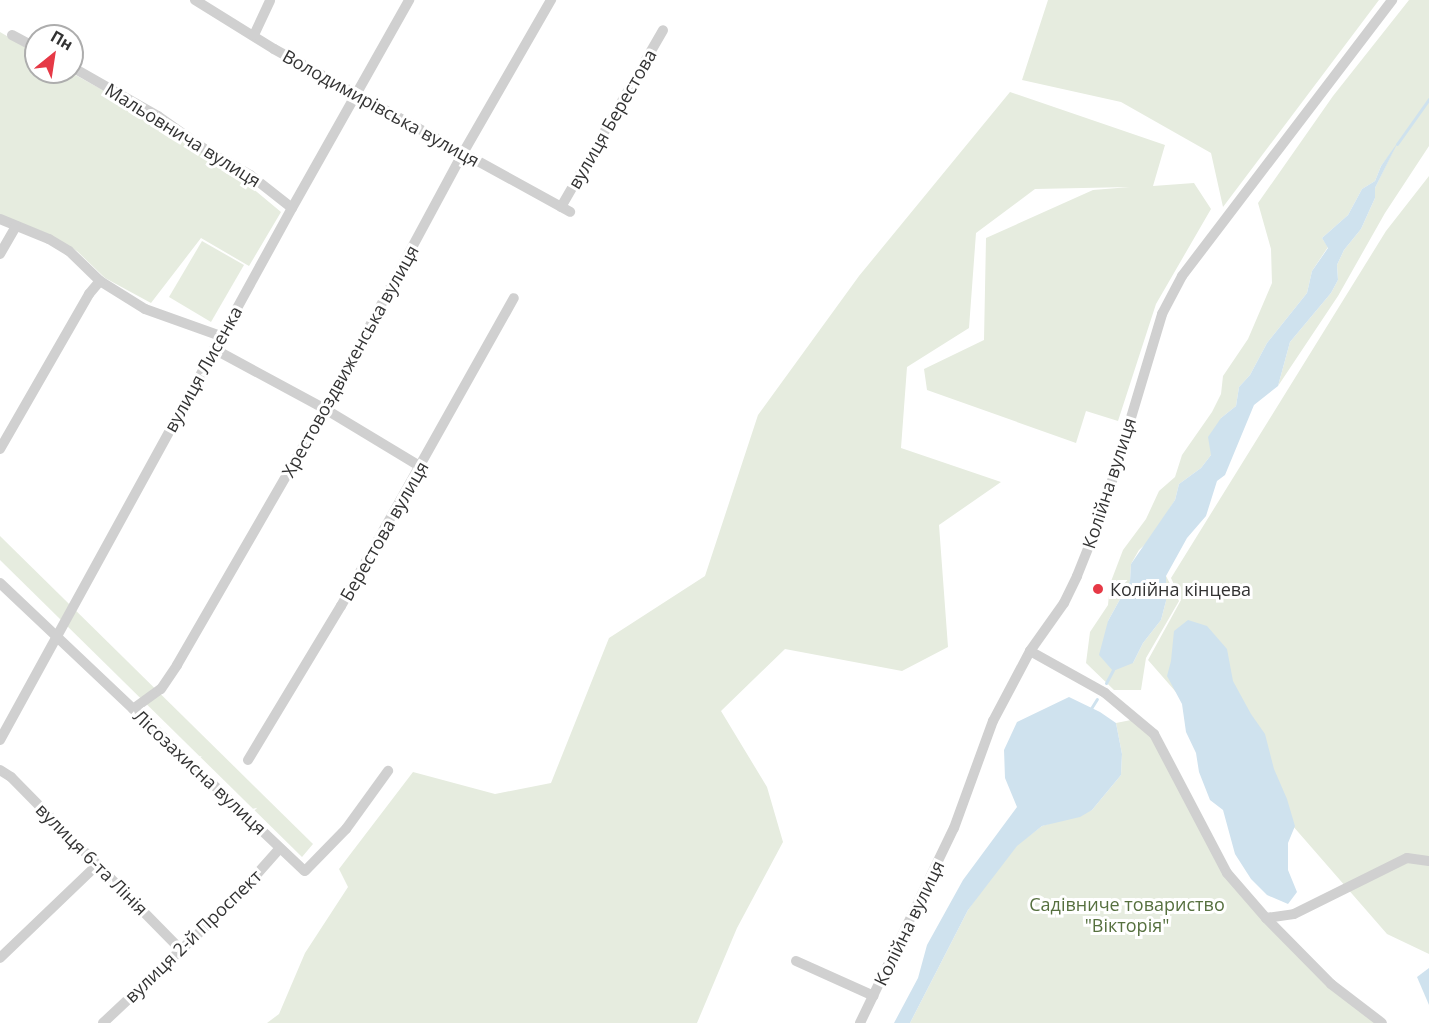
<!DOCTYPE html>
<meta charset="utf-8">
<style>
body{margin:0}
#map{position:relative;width:1429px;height:1023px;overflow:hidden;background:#fff;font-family:"Open Sans",sans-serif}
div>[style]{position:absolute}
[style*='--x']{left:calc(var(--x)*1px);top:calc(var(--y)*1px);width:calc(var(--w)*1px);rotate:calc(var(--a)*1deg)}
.green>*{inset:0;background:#e6ecdf}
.water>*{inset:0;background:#cfe2ee}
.stream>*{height:3px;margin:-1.5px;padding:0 1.5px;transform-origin:1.5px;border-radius:1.5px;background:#cfe2ee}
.minor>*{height:10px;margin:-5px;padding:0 5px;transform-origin:5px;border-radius:5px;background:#d0d0d0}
.dots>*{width:16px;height:16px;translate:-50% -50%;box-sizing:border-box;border:3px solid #fff;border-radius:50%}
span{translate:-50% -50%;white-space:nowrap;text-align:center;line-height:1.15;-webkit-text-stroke:6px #fff;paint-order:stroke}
.street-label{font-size:18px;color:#333}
.poi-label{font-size:18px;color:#333}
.left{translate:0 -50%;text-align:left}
.park-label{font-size:18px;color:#56703f}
.north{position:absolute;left:24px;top:24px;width:60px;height:60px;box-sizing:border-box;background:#fff;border:2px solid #adadad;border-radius:50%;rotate:30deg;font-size:16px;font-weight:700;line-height:24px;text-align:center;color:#333}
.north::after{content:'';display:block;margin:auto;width:21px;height:27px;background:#e63946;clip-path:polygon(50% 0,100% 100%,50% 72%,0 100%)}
</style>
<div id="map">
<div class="green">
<div style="clip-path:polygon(1048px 0,1379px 0,1223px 207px,1211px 153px,1121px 102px,1022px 80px)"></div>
<div style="clip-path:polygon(1409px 0,1429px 0,1429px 146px,1385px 213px,1338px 296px,1278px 386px,1290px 342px,1331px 293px,1338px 280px,1337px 265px,1344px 250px,1361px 229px,1375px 198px,1375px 188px,1394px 149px,1381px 166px,1375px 181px,1362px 189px,1348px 215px,1322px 238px,1328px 247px,1312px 271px,1307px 293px,1267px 343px,1250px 375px,1239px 387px,1236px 406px,1221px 418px,1211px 455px,1201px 468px,1179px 484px,1175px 500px,1151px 539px,1139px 550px,1131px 564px,1130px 581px,1108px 621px,1133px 663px,1143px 643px,1161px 620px,1166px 601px,1166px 576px,1179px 601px,1146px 658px,1141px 690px,1114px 690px,1086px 663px,1090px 632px,1108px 605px,1110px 584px,1123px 550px,1146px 519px,1159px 491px,1175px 477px,1182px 455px,1212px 412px,1221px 394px,1223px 376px,1248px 339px,1272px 283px,1271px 249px,1258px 203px,1333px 96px)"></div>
<div style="clip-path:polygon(0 32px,36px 53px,36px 72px,70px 72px,148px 115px,245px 182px,281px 212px,249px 266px,201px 238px,151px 303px,105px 278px,77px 251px,48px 234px,0 215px)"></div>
<div style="clip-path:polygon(1010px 92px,1165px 145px,1153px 186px,1194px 183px,1211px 209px,1156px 304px,1118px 421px,1086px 411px,1076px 443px,927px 390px,924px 369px,984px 340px,986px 238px,1093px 190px,1130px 187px,1035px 189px,976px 233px,969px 328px,907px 367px,901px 448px,1001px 482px,939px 525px,948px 647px,902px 671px,785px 649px,721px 711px,767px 787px,783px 842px,737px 928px,697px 1023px,267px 1023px,279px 1014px,305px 953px,348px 887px,339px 869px,413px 772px,495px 794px,551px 783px,609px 638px,705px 576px,758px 415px,859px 276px)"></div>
<div style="clip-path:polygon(1429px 176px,1429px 954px,1387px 934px,1148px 660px,1181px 600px,1171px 578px,1386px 231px)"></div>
<div style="clip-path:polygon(202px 241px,244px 265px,211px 322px,169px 297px)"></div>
<div style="clip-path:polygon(0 536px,313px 844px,302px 857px,0 560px)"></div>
<div style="clip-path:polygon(1136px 719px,1154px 734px,1227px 873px,1331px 984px,1382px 1023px,910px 1023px,968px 910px,983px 888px,1017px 845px,1042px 826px,1092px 810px,1121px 775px,1122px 754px,1116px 723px)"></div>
</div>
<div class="water">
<div style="clip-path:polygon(1398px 142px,1375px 188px,1375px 198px,1361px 229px,1344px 250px,1337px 265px,1338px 280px,1331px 293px,1290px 342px,1278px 386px,1254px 405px,1225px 475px,1217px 481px,1206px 516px,1187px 538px,1166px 576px,1166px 601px,1161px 620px,1143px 643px,1133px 663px,1113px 671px,1099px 655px,1108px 621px,1130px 581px,1131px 564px,1175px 500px,1179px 484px,1201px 468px,1211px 455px,1208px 437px,1221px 418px,1236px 406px,1239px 387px,1250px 375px,1267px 343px,1307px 293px,1312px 271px,1328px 248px,1322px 238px,1348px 215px,1362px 189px,1375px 181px,1381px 166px)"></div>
<div style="clip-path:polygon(1188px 620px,1207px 626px,1227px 649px,1233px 681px,1251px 714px,1265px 734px,1274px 769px,1287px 799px,1295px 826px,1288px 843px,1288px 870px,1297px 892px,1288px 904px,1267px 895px,1251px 879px,1235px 854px,1223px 810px,1210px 800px,1199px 772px,1196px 753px,1186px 732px,1182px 704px,1167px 676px,1171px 661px,1174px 631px)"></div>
<div style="clip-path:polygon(1069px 697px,1100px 712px,1116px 723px,1122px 754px,1121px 775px,1092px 810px,1080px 817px,1042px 826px,1017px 846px,968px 910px,910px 1023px,894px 1023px,918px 978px,927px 945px,963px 880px,1017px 807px,1005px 778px,1004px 750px,1017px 722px)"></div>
<div style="clip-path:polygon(1429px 968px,1429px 1005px,1417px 977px)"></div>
</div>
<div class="stream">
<div style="--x:1397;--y:144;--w:55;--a:-54.6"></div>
<div style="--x:1106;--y:683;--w:15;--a:-62"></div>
<div style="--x:1090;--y:710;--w:13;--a:-58"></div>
</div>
<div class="minor">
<div style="--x:195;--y:0;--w:93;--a:31.8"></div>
<div style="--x:274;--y:49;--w:338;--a:28.8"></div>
<div style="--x:12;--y:35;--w:27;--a:28"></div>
<div style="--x:254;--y:35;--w:38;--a:-65"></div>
<div style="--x:72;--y:67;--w:99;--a:29.7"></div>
<div style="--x:158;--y:116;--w:59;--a:35.3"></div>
<div style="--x:206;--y:150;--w:51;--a:29.6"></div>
<div style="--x:250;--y:175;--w:53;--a:38.2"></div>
<div style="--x:561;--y:207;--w:204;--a:-60"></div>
<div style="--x:0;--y:219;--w:53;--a:22.2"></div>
<div style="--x:49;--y:239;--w:23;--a:31"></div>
<div style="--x:69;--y:251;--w:43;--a:44.1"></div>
<div style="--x:100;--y:281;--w:53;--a:31.9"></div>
<div style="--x:145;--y:309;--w:81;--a:19.6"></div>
<div style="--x:0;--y:254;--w:32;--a:-60"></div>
<div style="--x:214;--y:349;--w:126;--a:28.4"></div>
<div style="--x:325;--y:409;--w:112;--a:31.1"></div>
<div style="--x:0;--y:449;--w:179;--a:-60.1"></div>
<div style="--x:89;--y:294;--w:17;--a:-50"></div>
<div style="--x:0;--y:583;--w:419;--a:43.4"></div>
<div style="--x:305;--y:871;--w:59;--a:-45.7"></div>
<div style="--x:346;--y:829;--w:72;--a:-54.1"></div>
<div style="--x:1030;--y:651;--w:86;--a:29.2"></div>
<div style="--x:1105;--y:693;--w:64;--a:39.9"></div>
<div style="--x:1154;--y:734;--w:157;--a:62.3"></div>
<div style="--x:1227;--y:873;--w:60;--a:49.1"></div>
<div style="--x:1266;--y:918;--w:93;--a:45.4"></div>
<div style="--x:1331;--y:984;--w:64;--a:37.4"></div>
<div style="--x:133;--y:709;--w:34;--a:-36"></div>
<div style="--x:161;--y:689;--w:29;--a:-56"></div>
<div style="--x:177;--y:665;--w:296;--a:-60"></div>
<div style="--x:325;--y:409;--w:291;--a:-61.7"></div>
<div style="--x:463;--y:153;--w:177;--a:-60.1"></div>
<div style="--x:0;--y:740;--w:607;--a:-61.24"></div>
<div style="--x:292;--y:208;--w:239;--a:-60.6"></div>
<div style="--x:248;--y:760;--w:180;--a:-58.9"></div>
<div style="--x:341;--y:606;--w:353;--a:-60.7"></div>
<div style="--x:0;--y:770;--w:13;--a:32"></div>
<div style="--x:11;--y:777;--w:243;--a:45.5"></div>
<div style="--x:1266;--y:918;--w:28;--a:-8"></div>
<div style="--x:1294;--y:914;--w:126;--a:-26.4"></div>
<div style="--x:1407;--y:858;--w:22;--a:8"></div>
<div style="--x:0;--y:958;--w:134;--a:-43.8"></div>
<div style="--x:796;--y:961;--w:85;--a:24.2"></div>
<div style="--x:103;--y:1023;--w:180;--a:-43.2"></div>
<div style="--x:234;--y:900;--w:69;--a:-48.5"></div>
<div style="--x:860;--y:1023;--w:216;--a:-64.3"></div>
<div style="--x:954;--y:828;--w:114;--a:-70"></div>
<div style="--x:993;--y:721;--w:79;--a:-62.1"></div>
<div style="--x:1030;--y:651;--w:59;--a:-54.7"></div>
<div style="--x:1064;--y:603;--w:30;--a:-64"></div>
<div style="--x:1077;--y:576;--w:70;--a:-68.2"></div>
<div style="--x:1103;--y:511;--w:206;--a:-73.3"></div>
<div style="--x:1162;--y:314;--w:43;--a:-62.2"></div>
<div style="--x:1182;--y:276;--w:347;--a:-52.7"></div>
</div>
<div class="dots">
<div style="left:1098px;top:589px;background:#e63946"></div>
</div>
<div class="street-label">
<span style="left:381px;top:108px;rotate:29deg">Володимирівська вулиця</span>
<span style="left:612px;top:119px;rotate:-60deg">вулиця Берестова</span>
<span style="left:183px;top:135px;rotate:32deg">Мальовнича вулиця</span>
<span style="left:350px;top:361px;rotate:-61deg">Хрестовоздвиженська вулиця</span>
<span style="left:203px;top:369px;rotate:-61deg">вулиця Лисенка</span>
<span style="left:1109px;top:483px;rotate:-72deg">Колійна вулиця</span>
<span style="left:384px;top:531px;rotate:-60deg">Берестова вулиця</span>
<span style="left:200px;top:772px;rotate:43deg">Лісозахисна вулиця</span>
<span style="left:92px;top:859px;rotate:45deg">вулиця 6-та Лінія</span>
<span style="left:909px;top:923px;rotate:-64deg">Колійна вулиця</span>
<span style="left:193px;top:936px;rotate:-44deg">вулиця 2-й Проспект</span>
</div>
<div class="poi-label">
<span class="left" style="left:1110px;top:589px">Колійна кінцева</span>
</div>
<div class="park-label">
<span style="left:1127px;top:915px">Садівниче товариство<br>"Вікторія"</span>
</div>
<div class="north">Пн</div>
</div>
